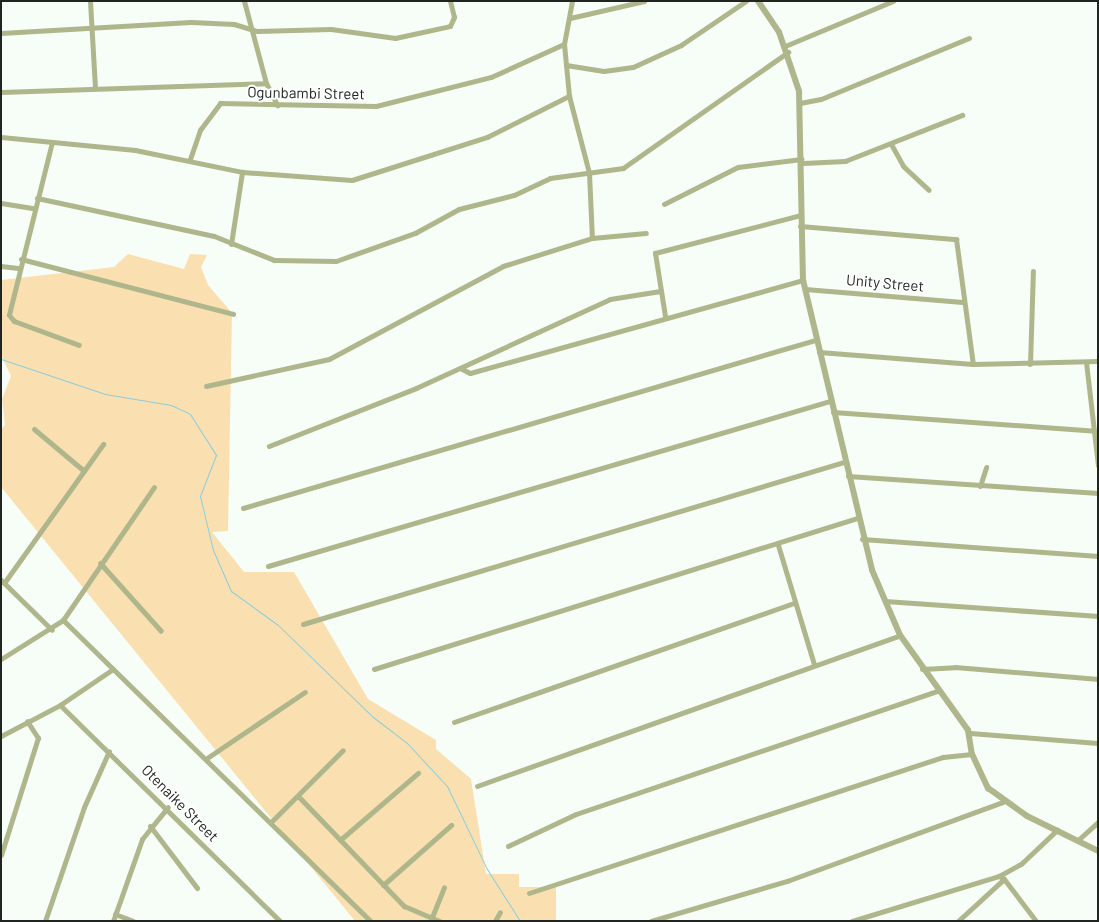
<!DOCTYPE html>
<style>
body{margin:0}
#map{position:relative;width:1099px;height:922px;overflow:hidden;background:#f6fef7;font-family:Barlow,sans-serif}
div>[style]{position:absolute}
[style*='--x']{left:calc(var(--x)*1px);top:calc(var(--y)*1px);width:calc(var(--w)*1px);rotate:calc(var(--a)*1deg)}
.green>*{inset:0;background:#fae0b1}
.stream>*{height:1px;margin:-0.5px;padding:0 0.5px;transform-origin:0.5px;border-radius:0.5px;background:#8bcddc}
.minor>*{height:5px;margin:-2.5px;padding:0 2.5px;transform-origin:2.5px;border-radius:2.5px;background:#afb68b}
.tertiary>*{height:6px;margin:-3px;padding:0 3px;transform-origin:3px;border-radius:3px;background:#afb68b}
span{translate:-50% -50%;white-space:nowrap;text-align:center;line-height:1.15;-webkit-text-stroke:4px #fff;paint-order:stroke}
.street-label{font-size:15px;color:#202521}
.frame{position:absolute;inset:0;border:2px solid #202521;pointer-events:none}
</style>
<div id="map">
<div class="green">
<div style="clip-path:polygon(128px 254px,184px 269px,190px 254px,207px 255px,201px 267px,208px 285px,232px 313px,228px 531px,212px 532px,244px 572px,294px 572px,368px 699px,436px 740px,436px 749px,471px 779px,486px 874px,519px 874px,519px 887px,556px 887px,556px 921px,355px 921px,1px 487px,1px 429px,5px 425px,2px 399px,11px 376px,1px 355px,1px 280px,114px 267px)"></div>
</div>
<div class="stream">
<div style="--x:1;--y:359;--w:110;--a:18.6"></div>
<div style="--x:105;--y:394;--w:67;--a:9.5"></div>
<div style="--x:171;--y:405;--w:21;--a:25"></div>
<div style="--x:190;--y:414;--w:49;--a:57.6"></div>
<div style="--x:216;--y:455;--w:44;--a:111.3"></div>
<div style="--x:200;--y:496;--w:56;--a:76.5"></div>
<div style="--x:213;--y:550;--w:45;--a:66.3"></div>
<div style="--x:231;--y:591;--w:58;--a:35.9"></div>
<div style="--x:278;--y:625;--w:132;--a:44.1"></div>
<div style="--x:373;--y:717;--w:43;--a:37.4"></div>
<div style="--x:407;--y:743;--w:59;--a:47.1"></div>
<div style="--x:447;--y:786;--w:92;--a:64.3"></div>
<div style="--x:487;--y:869;--w:62;--a:57.6"></div>
</div>
<div class="minor">
<div style="--x:90;--y:1;--w:87;--a:86.7"></div>
<div style="--x:244;--y:1;--w:85;--a:75"></div>
<div style="--x:266;--y:83;--w:25;--a:63"></div>
<div style="--x:572;--y:1;--w:44;--a:100.5"></div>
<div style="--x:564;--y:44;--w:52;--a:84.5"></div>
<div style="--x:569;--y:96;--w:80;--a:75.4"></div>
<div style="--x:589;--y:173;--w:65;--a:87.4"></div>
<div style="--x:570;--y:18;--w:76;--a:-12.9"></div>
<div style="--x:1;--y:33;--w:190;--a:-3.3"></div>
<div style="--x:191;--y:22;--w:43;--a:2.7"></div>
<div style="--x:234;--y:24;--w:24;--a:17"></div>
<div style="--x:257;--y:31;--w:74;--a:-1.5"></div>
<div style="--x:331;--y:29;--w:65;--a:8"></div>
<div style="--x:395;--y:38;--w:56;--a:-12.3"></div>
<div style="--x:450;--y:26;--w:10;--a:-66"></div>
<div style="--x:454;--y:17;--w:16;--a:-104"></div>
<div style="--x:785;--y:46;--w:117;--a:-22.6"></div>
<div style="--x:566;--y:65;--w:38;--a:9"></div>
<div style="--x:604;--y:71;--w:29;--a:-8"></div>
<div style="--x:633;--y:67;--w:53;--a:-24.6"></div>
<div style="--x:681;--y:45;--w:78;--a:-34.1"></div>
<div style="--x:1;--y:92;--w:265;--a:-1.9"></div>
<div style="--x:800;--y:103;--w:21;--a:-11"></div>
<div style="--x:821;--y:99;--w:160;--a:-22.4"></div>
<div style="--x:1;--y:137;--w:135;--a:5.5"></div>
<div style="--x:135;--y:150;--w:109;--a:11.6"></div>
<div style="--x:242;--y:172;--w:110;--a:4.2"></div>
<div style="--x:352;--y:180;--w:142;--a:-17.7"></div>
<div style="--x:487;--y:137;--w:92;--a:-26.6"></div>
<div style="--x:52;--y:142;--w:178;--a:104"></div>
<div style="--x:9;--y:315;--w:8;--a:50"></div>
<div style="--x:14;--y:321;--w:69;--a:20.3"></div>
<div style="--x:891;--y:144;--w:25;--a:61"></div>
<div style="--x:903;--y:166;--w:35;--a:43"></div>
<div style="--x:190;--y:159;--w:31;--a:-71"></div>
<div style="--x:200;--y:130;--w:34;--a:-53"></div>
<div style="--x:220;--y:103;--w:156;--a:1.1"></div>
<div style="--x:376;--y:106;--w:119;--a:-14.2"></div>
<div style="--x:491;--y:77;--w:80;--a:-24.3"></div>
<div style="--x:803;--y:163;--w:42;--a:-2.7"></div>
<div style="--x:845;--y:161;--w:126;--a:-21.5"></div>
<div style="--x:37;--y:198;--w:181;--a:12.1"></div>
<div style="--x:214;--y:236;--w:65;--a:21.8"></div>
<div style="--x:274;--y:260;--w:62;--a:0.9"></div>
<div style="--x:336;--y:261;--w:84;--a:-19.5"></div>
<div style="--x:415;--y:233;--w:50;--a:-28.6"></div>
<div style="--x:459;--y:209;--w:57;--a:-14.3"></div>
<div style="--x:514;--y:195;--w:40;--a:-25"></div>
<div style="--x:550;--y:178;--w:74;--a:-7.8"></div>
<div style="--x:623;--y:168;--w:202;--a:-35.1"></div>
<div style="--x:1;--y:203;--w:33;--a:9"></div>
<div style="--x:664;--y:204;--w:83;--a:-26.6"></div>
<div style="--x:738;--y:167;--w:64;--a:-7.1"></div>
<div style="--x:800;--y:226;--w:157;--a:4.8"></div>
<div style="--x:956;--y:239;--w:126;--a:82.3"></div>
<div style="--x:231;--y:244;--w:73;--a:-81.3"></div>
<div style="--x:21;--y:259;--w:219;--a:14.5"></div>
<div style="--x:1;--y:266;--w:17;--a:7"></div>
<div style="--x:805;--y:289;--w:158;--a:4.7"></div>
<div style="--x:665;--y:316;--w:64;--a:-99"></div>
<div style="--x:655;--y:253;--w:151;--a:-14.6"></div>
<div style="--x:819;--y:352;--w:154;--a:4.5"></div>
<div style="--x:973;--y:364;--w:125;--a:-1.4"></div>
<div style="--x:1086;--y:362;--w:104;--a:83.4"></div>
<div style="--x:1030;--y:364;--w:93;--a:-88.2"></div>
<div style="--x:460;--y:368;--w:11;--a:27"></div>
<div style="--x:470;--y:373;--w:346;--a:-15.6"></div>
<div style="--x:206;--y:386;--w:126;--a:-12.4"></div>
<div style="--x:329;--y:359;--w:197;--a:-28.1"></div>
<div style="--x:503;--y:266;--w:93;--a:-17.5"></div>
<div style="--x:592;--y:238;--w:54;--a:-5.3"></div>
<div style="--x:833;--y:412;--w:266;--a:4.1"></div>
<div style="--x:34;--y:429;--w:65;--a:40"></div>
<div style="--x:269;--y:446;--w:158;--a:-21.5"></div>
<div style="--x:416;--y:388;--w:213;--a:-24.6"></div>
<div style="--x:610;--y:299;--w:51;--a:-9.1"></div>
<div style="--x:848;--y:476;--w:251;--a:3.9"></div>
<div style="--x:980;--y:486;--w:20;--a:-72"></div>
<div style="--x:243;--y:508;--w:596;--a:-16.37"></div>
<div style="--x:862;--y:539;--w:237;--a:4.1"></div>
<div style="--x:778;--y:545;--w:124;--a:73.2"></div>
<div style="--x:100;--y:563;--w:91;--a:48.1"></div>
<div style="--x:268;--y:566;--w:586;--a:-16.36"></div>
<div style="--x:1;--y:580;--w:71;--a:44.4"></div>
<div style="--x:4;--y:583;--w:171;--a:-54.5"></div>
<div style="--x:885;--y:601;--w:214;--a:4"></div>
<div style="--x:63;--y:620;--w:430;--a:44.4"></div>
<div style="--x:303;--y:624;--w:565;--a:-16.67"></div>
<div style="--x:1;--y:659;--w:73;--a:-32.2"></div>
<div style="--x:63;--y:620;--w:161;--a:-55.6"></div>
<div style="--x:374;--y:669;--w:506;--a:-17.36"></div>
<div style="--x:922;--y:669;--w:33;--a:-3"></div>
<div style="--x:955;--y:667;--w:144;--a:4.8"></div>
<div style="--x:60;--y:705;--w:308;--a:44.5"></div>
<div style="--x:454;--y:722;--w:360;--a:-19.3"></div>
<div style="--x:970;--y:733;--w:128;--a:4.5"></div>
<div style="--x:1;--y:736;--w:67;--a:-27.7"></div>
<div style="--x:60;--y:705;--w:64;--a:-34.2"></div>
<div style="--x:207;--y:758;--w:118;--a:-34"></div>
<div style="--x:477;--y:786;--w:449;--a:-19.6"></div>
<div style="--x:298;--y:796;--w:153;--a:46.1"></div>
<div style="--x:404;--y:906;--w:39;--a:23"></div>
<div style="--x:272;--y:821;--w:100;--a:-45"></div>
<div style="--x:150;--y:826;--w:78;--a:52.8"></div>
<div style="--x:340;--y:840;--w:103;--a:-40.7"></div>
<div style="--x:1078;--y:840;--w:27;--a:-42"></div>
<div style="--x:508;--y:846;--w:75;--a:-25.2"></div>
<div style="--x:576;--y:814;--w:381;--a:-18.8"></div>
<div style="--x:1;--y:855;--w:123;--a:-72.5"></div>
<div style="--x:38;--y:738;--w:20;--a:-123"></div>
<div style="--x:1004;--y:879;--w:53;--a:52.7"></div>
<div style="--x:383;--y:885;--w:91;--a:-41.4"></div>
<div style="--x:529;--y:893;--w:436;--a:-18.2"></div>
<div style="--x:943;--y:757;--w:29;--a:-6"></div>
<div style="--x:115;--y:914;--w:19;--a:21"></div>
<div style="--x:432;--y:917;--w:32;--a:-68"></div>
<div style="--x:45;--y:921;--w:120;--a:-71.1"></div>
<div style="--x:84;--y:807;--w:61;--a:-65.9"></div>
<div style="--x:113;--y:921;--w:87;--a:-70.5"></div>
<div style="--x:142;--y:839;--w:41;--a:-50.9"></div>
<div style="--x:495;--y:921;--w:10;--a:-61"></div>
<div style="--x:651;--y:921;--w:142;--a:-16.4"></div>
<div style="--x:787;--y:881;--w:230;--a:-20.1"></div>
<div style="--x:852;--y:921;--w:154;--a:-17"></div>
<div style="--x:958;--y:921;--w:62;--a:-42.4"></div>
<div style="--x:1004;--y:879;--w:6;--a:-149"></div>
<div style="--x:999;--y:876;--w:25;--a:-29"></div>
<div style="--x:1021;--y:864;--w:50;--a:-43.4"></div>
</div>
<div class="tertiary">
<div style="--x:758;--y:1;--w:37;--a:56"></div>
<div style="--x:779;--y:32;--w:62;--a:71.3"></div>
<div style="--x:799;--y:91;--w:189;--a:88.8"></div>
<div style="--x:803;--y:280;--w:298;--a:76.6"></div>
<div style="--x:872;--y:570;--w:71;--a:66.7"></div>
<div style="--x:900;--y:635;--w:117;--a:54.4"></div>
<div style="--x:968;--y:730;--w:24;--a:81"></div>
<div style="--x:972;--y:754;--w:38;--a:65"></div>
<div style="--x:988;--y:788;--w:48;--a:35.7"></div>
<div style="--x:1027;--y:816;--w:79;--a:26.2"></div>
</div>
<div class="street-label">
<span style="left:306px;top:93px;rotate:1deg">Ogunbambi Street</span>
<span style="left:885px;top:283px;rotate:5deg">Unity Street</span>
<span style="left:180px;top:803px;rotate:45deg">Otenaike Street</span>
</div>
<div class="frame"></div>
</div>
